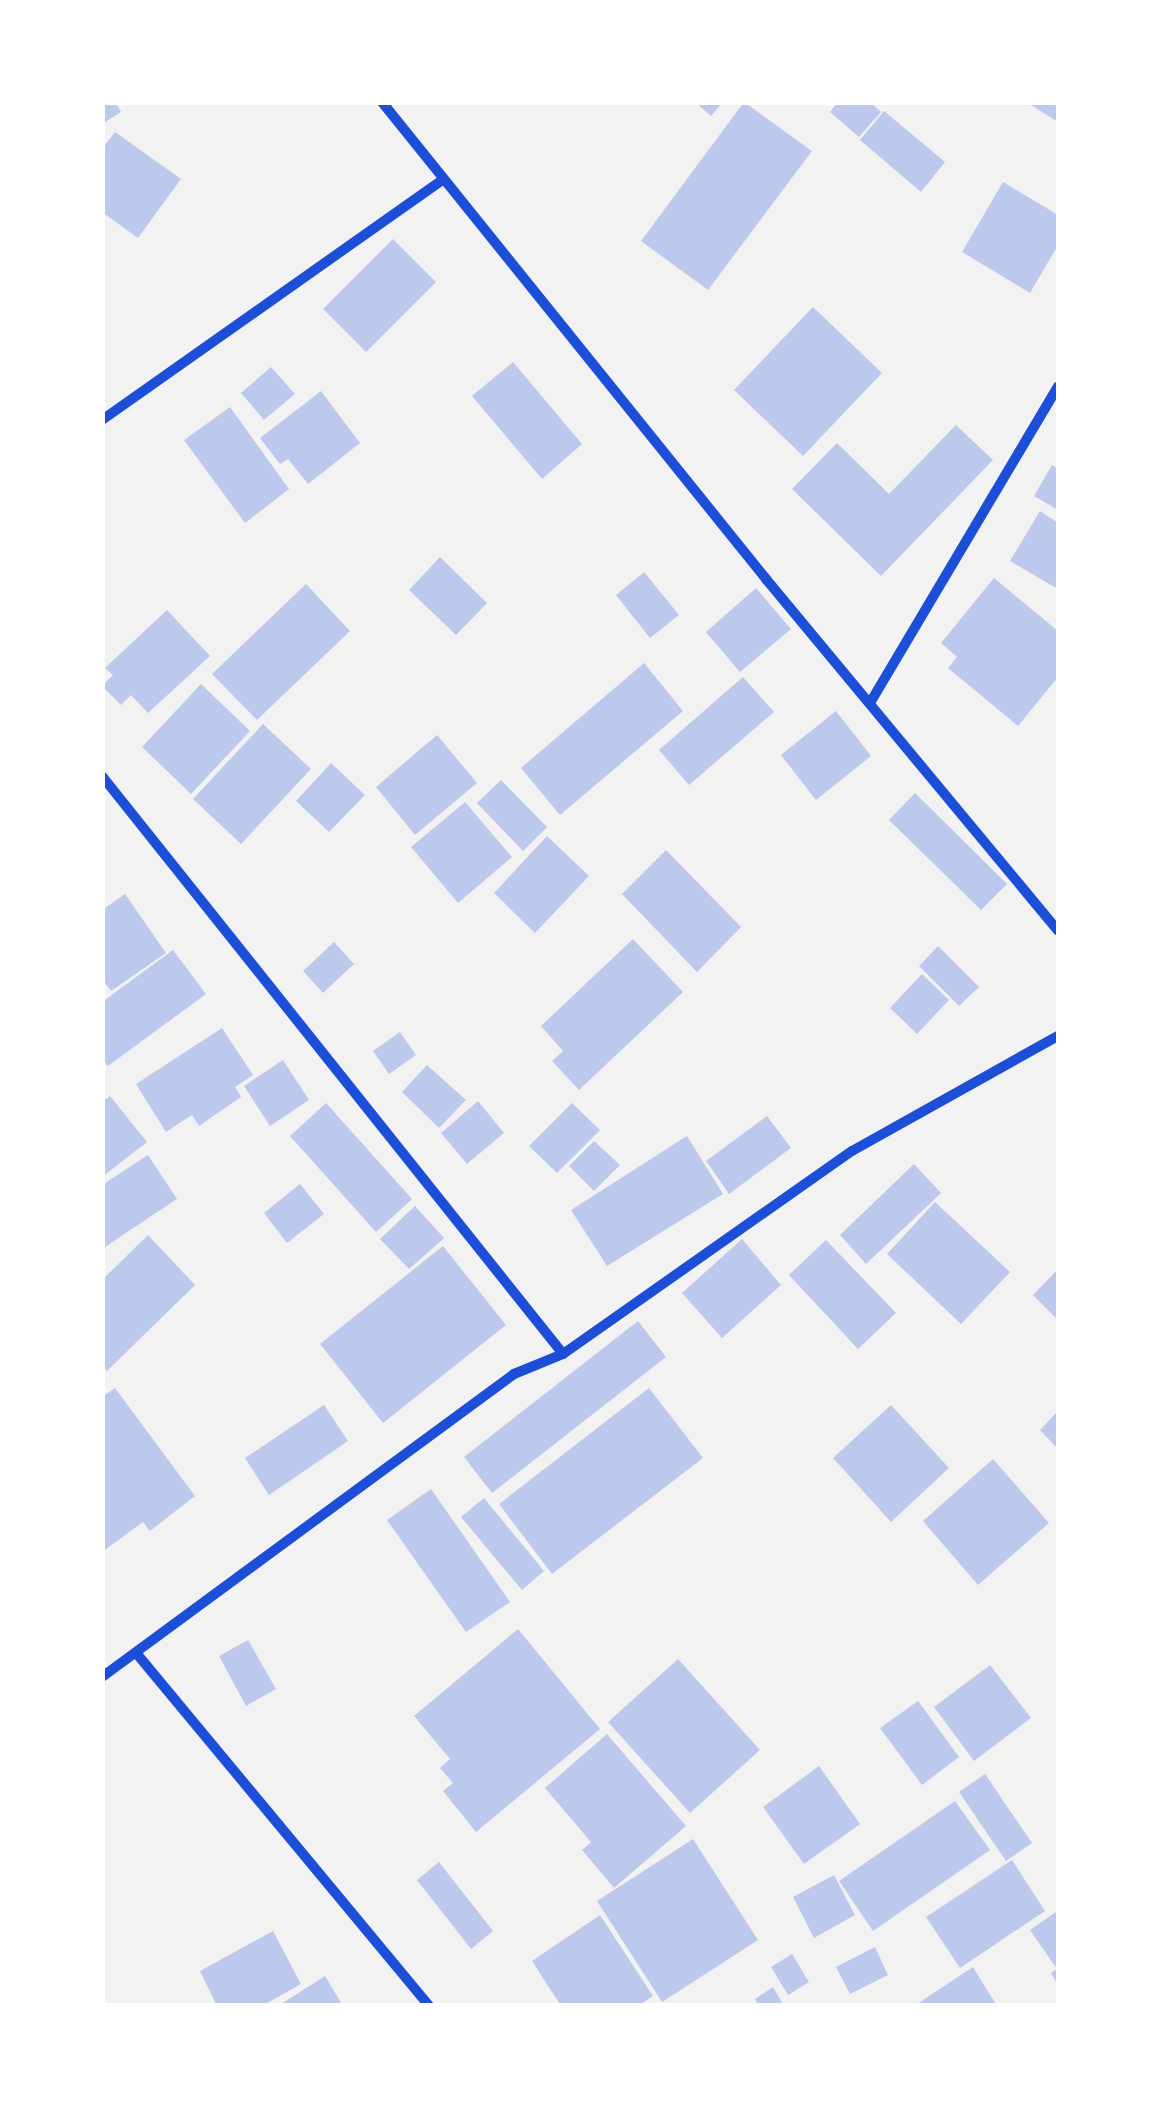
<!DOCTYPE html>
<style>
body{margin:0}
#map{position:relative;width:1161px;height:2108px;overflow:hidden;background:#f2f2f2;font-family:"Archivo Narrow",sans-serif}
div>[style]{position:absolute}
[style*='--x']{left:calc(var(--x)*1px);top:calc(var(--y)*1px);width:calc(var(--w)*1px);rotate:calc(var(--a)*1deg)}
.building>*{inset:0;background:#bdc9ec}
.minor>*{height:10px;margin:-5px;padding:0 5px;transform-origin:5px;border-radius:5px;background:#1d4ed8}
span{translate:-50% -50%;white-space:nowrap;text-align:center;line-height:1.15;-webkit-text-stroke:9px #fff;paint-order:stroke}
.frame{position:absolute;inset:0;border:105px solid #fff;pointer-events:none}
</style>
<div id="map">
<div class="building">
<div style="clip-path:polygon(102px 102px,115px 102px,121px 112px,102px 124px)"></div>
<div style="clip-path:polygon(695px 102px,723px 102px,711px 116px)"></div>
<div style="clip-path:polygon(744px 102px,812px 151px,708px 290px,641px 241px)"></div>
<div style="clip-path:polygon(838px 102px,870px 102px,881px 112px,859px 137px,830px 112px)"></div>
<div style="clip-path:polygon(1026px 102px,1058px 102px,1058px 122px)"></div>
<div style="clip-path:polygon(884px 111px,945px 162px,921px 192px,860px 140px)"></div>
<div style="clip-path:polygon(115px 132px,181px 179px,138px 238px,102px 212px,102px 149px)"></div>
<div style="clip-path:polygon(1003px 182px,1058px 215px,1058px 245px,1030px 293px,962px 252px)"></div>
<div style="clip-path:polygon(393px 239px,436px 282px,366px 352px,323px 309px)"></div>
<div style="clip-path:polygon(813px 307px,882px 373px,803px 456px,734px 390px)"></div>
<div style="clip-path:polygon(513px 362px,582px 444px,542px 479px,472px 396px)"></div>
<div style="clip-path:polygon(271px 367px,295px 394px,264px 420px,241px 393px)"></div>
<div style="clip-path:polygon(321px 391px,360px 443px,308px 484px,288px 459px,280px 464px,260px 438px)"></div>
<div style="clip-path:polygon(230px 407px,289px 489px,245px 523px,184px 440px)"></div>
<div style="clip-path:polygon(956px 425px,993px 460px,881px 576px,792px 489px,837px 443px,889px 494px)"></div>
<div style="clip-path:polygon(1052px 465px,1058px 469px,1058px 510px,1034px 496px)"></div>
<div style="clip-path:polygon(1040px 511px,1058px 523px,1058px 589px,1010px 561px)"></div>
<div style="clip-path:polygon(440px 557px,487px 603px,456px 635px,409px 590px)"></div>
<div style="clip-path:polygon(644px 572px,679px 615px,650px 638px,616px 595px)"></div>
<div style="clip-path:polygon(994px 578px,1058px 631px,1058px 677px,1018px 726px,948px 668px,957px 657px,941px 643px)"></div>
<div style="clip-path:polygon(306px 584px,350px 631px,257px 720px,212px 674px)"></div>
<div style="clip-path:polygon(756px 588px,791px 629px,740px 672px,706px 632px)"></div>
<div style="clip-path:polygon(167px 610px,210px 656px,148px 713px,131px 695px,121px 705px,102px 686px,113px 675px,105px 668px)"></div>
<div style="clip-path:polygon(644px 663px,683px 711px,560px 815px,521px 768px)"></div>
<div style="clip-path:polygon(743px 677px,774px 712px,689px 785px,659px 750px)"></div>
<div style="clip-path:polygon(201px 684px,250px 731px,191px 794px,142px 747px)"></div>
<div style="clip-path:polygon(836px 711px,871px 756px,816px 800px,781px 755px)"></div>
<div style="clip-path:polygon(263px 724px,311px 769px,241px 844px,193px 799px)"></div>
<div style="clip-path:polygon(437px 735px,477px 783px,415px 835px,376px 787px)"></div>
<div style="clip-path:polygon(331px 763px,365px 795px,329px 832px,296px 801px)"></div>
<div style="clip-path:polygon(501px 780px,547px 827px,523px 851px,477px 803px)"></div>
<div style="clip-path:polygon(915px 793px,1007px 884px,981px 910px,889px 820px)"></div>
<div style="clip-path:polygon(465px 802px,512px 857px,458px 903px,411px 847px)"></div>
<div style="clip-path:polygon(547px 836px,589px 876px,535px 933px,494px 893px)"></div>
<div style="clip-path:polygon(666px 850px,741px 927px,697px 972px,622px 894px)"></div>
<div style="clip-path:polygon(125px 894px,166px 953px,111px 991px,102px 979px,102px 910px)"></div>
<div style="clip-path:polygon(633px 939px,683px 992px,579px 1090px,552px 1061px,563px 1051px,541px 1026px)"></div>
<div style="clip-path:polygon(334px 942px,354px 964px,323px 993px,303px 971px)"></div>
<div style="clip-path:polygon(938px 946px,979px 987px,959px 1006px,919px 966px)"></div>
<div style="clip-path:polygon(173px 950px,206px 994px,108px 1066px,102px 1058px,102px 1002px)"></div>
<div style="clip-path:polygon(922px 974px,949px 1000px,917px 1034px,890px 1008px)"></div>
<div style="clip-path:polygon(222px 1028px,253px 1075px,235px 1087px,241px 1097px,199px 1126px,192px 1115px,166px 1132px,136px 1084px)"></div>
<div style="clip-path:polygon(400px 1032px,416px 1055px,389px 1074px,373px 1051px)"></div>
<div style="clip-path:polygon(283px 1060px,309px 1100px,270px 1126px,244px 1086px)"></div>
<div style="clip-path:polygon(427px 1065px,466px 1100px,439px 1128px,402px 1092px)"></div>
<div style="clip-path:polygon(110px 1096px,147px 1142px,102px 1177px,102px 1102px)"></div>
<div style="clip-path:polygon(478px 1101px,504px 1133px,467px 1164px,441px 1133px)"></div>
<div style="clip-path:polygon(326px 1103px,412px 1199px,376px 1232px,290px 1136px)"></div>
<div style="clip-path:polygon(572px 1103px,600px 1130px,557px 1173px,529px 1146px)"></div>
<div style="clip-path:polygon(767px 1116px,791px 1148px,729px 1194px,706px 1161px)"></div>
<div style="clip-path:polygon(687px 1136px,723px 1194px,607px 1266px,571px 1210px)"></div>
<div style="clip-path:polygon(594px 1141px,620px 1165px,594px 1191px,569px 1166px)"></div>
<div style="clip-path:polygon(148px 1155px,177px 1199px,102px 1249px,102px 1185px)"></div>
<div style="clip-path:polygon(914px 1164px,941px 1193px,866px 1264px,840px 1235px)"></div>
<div style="clip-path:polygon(300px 1184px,324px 1214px,287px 1243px,264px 1213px)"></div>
<div style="clip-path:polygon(935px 1202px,1010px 1272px,961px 1324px,887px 1254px)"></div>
<div style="clip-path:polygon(415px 1206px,444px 1238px,409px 1269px,380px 1239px)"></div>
<div style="clip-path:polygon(148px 1235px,195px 1285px,107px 1371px,102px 1366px,102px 1280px)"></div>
<div style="clip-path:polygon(742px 1239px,781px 1285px,722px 1338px,682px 1293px)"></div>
<div style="clip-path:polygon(826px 1240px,896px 1313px,858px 1349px,789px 1275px)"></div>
<div style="clip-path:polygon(443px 1246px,506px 1325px,383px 1423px,320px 1344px)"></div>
<div style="clip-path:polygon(1058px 1269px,1058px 1320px,1033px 1295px)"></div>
<div style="clip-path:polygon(638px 1321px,666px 1357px,492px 1493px,464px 1457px)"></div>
<div style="clip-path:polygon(115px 1388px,195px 1496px,150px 1531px,143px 1522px,102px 1552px,102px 1397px)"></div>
<div style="clip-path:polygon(649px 1388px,703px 1458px,552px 1574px,499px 1504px)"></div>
<div style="clip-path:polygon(324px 1405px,348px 1441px,269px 1495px,245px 1458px)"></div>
<div style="clip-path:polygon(891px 1405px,949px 1468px,891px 1522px,833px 1458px)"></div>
<div style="clip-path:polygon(1058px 1411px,1058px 1449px,1040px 1430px)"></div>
<div style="clip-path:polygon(993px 1459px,1049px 1523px,978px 1585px,923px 1521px)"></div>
<div style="clip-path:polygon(431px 1489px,510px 1602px,466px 1632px,387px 1520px)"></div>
<div style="clip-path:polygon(484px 1498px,544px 1571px,522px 1590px,461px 1517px)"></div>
<div style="clip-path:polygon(518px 1629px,600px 1729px,476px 1832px,443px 1791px,453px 1783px,440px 1768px,450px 1759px,414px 1716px)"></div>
<div style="clip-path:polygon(248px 1640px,276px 1689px,246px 1706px,219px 1656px)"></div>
<div style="clip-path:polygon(678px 1659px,760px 1750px,690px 1813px,608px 1722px)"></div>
<div style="clip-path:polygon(990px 1665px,1031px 1718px,974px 1761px,934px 1707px)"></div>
<div style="clip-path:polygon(918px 1701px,959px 1757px,922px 1785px,880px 1728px)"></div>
<div style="clip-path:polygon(607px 1734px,686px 1826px,614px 1888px,582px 1850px,591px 1842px,545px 1788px)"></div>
<div style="clip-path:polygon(819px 1766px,860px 1824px,804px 1864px,763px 1807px)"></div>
<div style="clip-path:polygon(985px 1774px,1032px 1843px,1006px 1861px,959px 1792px)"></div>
<div style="clip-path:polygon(955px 1801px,990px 1850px,873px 1931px,839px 1881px)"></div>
<div style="clip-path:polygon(693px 1839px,758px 1940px,662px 2002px,597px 1901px)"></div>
<div style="clip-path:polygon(1012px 1860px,1045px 1911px,960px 1968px,926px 1917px)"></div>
<div style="clip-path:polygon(439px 1862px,493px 1931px,471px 1949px,417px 1880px)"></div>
<div style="clip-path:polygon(834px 1875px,855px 1915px,814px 1938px,793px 1897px)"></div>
<div style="clip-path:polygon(1056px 1912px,1058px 1915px,1058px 1985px,1051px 1973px,1057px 1969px,1030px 1930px)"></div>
<div style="clip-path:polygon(600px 1915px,653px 1996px,638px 2006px,561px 2006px,532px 1961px)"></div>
<div style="clip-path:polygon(273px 1931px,301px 1984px,262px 2006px,217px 2006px,200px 1971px)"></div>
<div style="clip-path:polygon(875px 1947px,888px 1975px,850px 1994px,836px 1967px)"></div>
<div style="clip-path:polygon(792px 1954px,809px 1982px,788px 1995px,771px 1967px)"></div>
<div style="clip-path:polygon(973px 1967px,997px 2006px,914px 2006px)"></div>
<div style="clip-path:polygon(325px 1976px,343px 2006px,278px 2006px)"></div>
<div style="clip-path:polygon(773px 1987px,784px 2006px,759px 2006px,755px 1999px)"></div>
</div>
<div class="minor">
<div style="--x:382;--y:102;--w:612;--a:51.16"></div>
<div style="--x:766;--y:579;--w:457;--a:50.3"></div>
<div style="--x:102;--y:420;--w:418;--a:-35.2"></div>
<div style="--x:870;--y:703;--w:368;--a:-59.3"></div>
<div style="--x:102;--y:776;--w:739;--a:51.42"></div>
<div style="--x:137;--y:1654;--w:457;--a:50.3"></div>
<div style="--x:102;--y:1677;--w:511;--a:-36.33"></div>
<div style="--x:514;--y:1374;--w:53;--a:-22.2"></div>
<div style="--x:563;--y:1354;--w:353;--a:-35.1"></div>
<div style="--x:852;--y:1151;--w:236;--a:-29.2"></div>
</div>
<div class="frame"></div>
</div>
